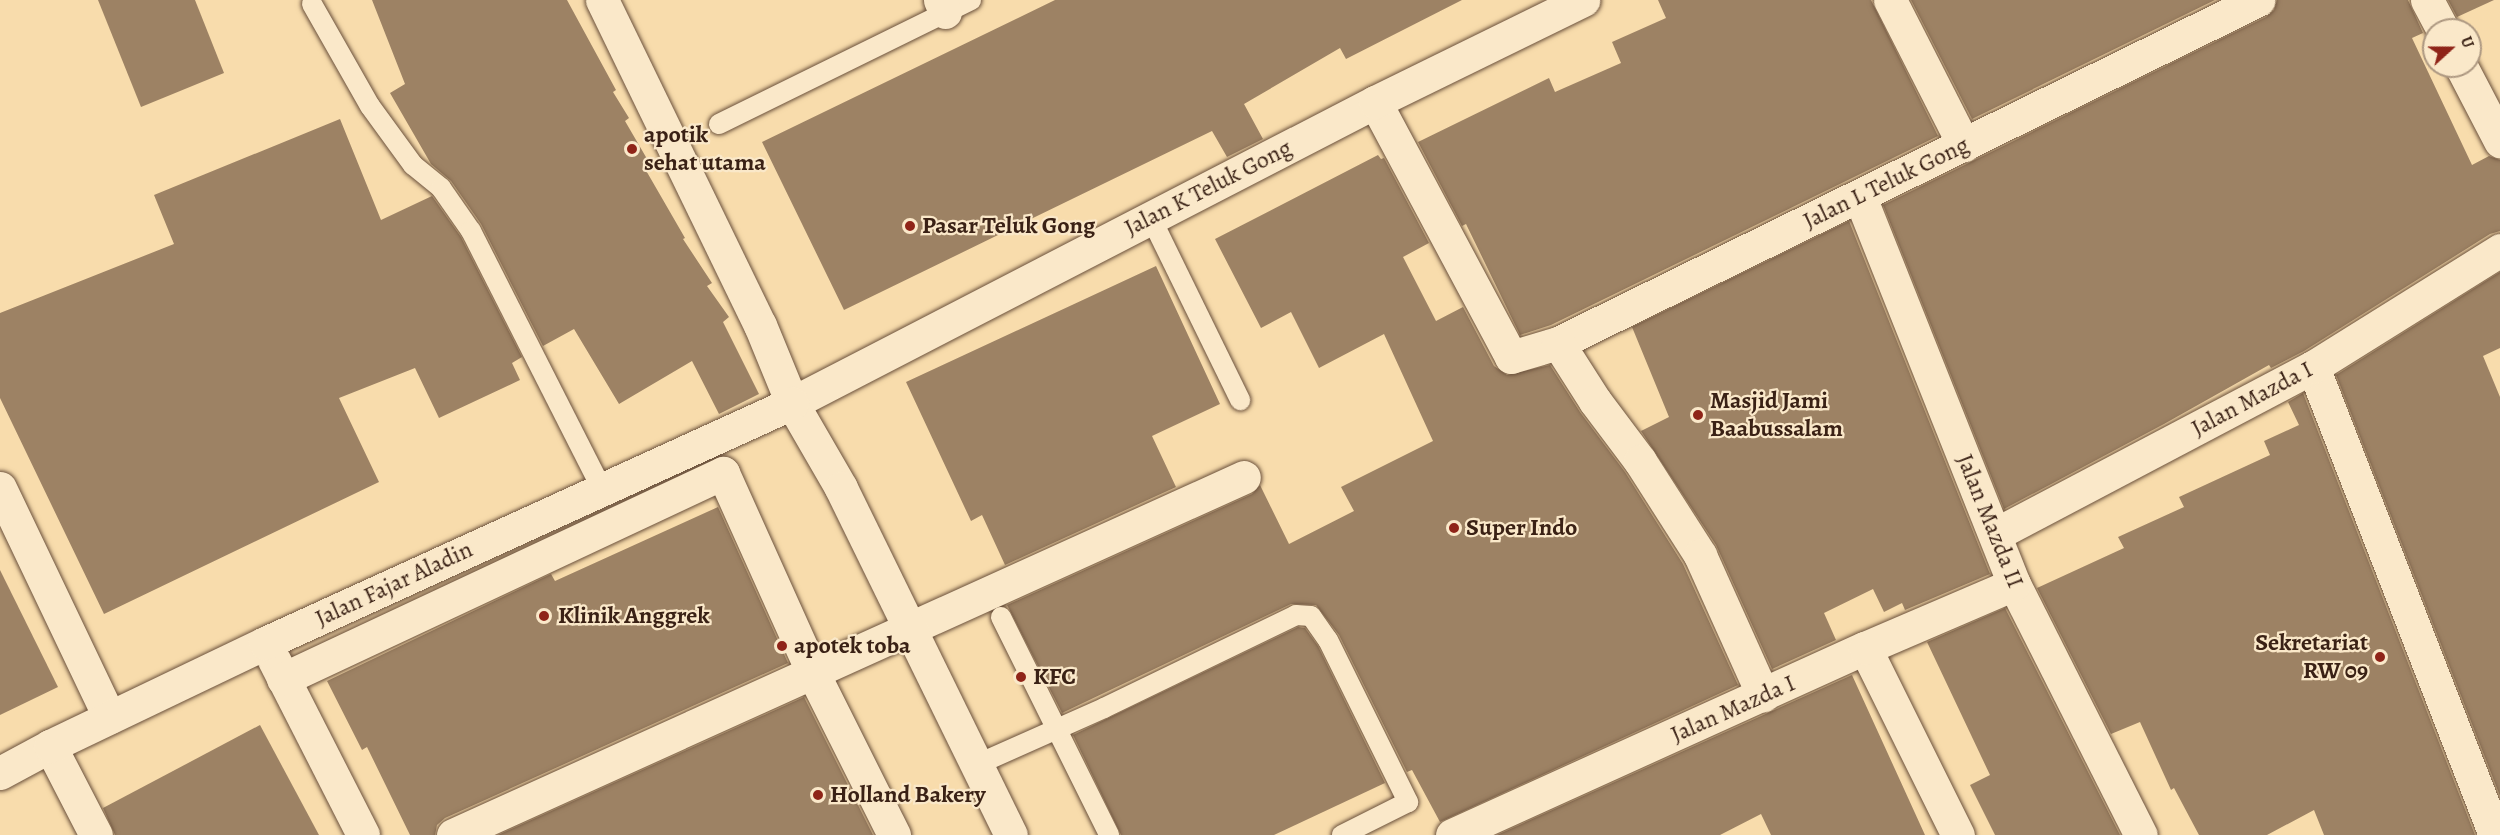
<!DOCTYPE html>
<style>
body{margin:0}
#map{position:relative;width:2500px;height:835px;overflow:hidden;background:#f8dcac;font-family:Alegreya,serif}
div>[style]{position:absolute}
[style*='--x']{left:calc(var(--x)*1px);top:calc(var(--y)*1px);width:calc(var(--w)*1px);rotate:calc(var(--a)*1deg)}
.building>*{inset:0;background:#9d8264}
.roads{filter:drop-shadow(0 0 2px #6a503b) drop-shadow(0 0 2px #6a503b)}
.lane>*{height:20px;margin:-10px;padding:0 10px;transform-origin:10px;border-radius:10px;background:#fae8c9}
.street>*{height:33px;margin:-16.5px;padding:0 16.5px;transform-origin:16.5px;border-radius:16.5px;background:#fae8c9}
.secondary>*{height:33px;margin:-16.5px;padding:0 16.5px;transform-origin:16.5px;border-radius:16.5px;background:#fae8c9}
.dots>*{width:16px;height:16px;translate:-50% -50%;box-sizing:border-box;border:3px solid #fae8c9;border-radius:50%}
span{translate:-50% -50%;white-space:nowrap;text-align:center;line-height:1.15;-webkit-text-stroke:4.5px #fae8c9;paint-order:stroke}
.poi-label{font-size:24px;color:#3a2115;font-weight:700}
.left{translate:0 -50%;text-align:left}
.right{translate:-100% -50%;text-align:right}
.street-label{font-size:24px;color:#3a2115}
.north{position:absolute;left:2422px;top:18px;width:60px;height:60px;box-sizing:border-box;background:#fae8c9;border:2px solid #ad9881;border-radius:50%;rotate:69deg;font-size:16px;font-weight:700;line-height:24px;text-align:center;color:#3a2115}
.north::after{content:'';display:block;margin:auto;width:21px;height:27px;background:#8f2418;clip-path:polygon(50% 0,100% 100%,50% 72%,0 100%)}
</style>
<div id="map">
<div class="building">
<div style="clip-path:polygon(98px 0,195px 0,224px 73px,141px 107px)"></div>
<div style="clip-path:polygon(372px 0,567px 0,616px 90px,613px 92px,629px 118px,625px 121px,650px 164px,644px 167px,685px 238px,683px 239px,712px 283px,707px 286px,729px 317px,723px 322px,759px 394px,719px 414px,692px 361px,619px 404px,574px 329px,543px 346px,481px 224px,451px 181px,431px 164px,390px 93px,405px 84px)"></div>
<div style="clip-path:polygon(1055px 0,1462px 0,1346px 59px,1340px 48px,1244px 104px,1263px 139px,1227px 157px,1212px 131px,844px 310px,762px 142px)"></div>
<div style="clip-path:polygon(1658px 0,1871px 0,1938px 136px,1551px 325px,1520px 335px,1466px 224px,1462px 226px,1418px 142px,1549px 78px,1555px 92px,1621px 63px,1612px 42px,1666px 18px)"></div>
<div style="clip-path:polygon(1911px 0,2215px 0,1972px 119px)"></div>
<div style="clip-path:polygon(2277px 0,2408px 0,2423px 33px,2412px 38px,2472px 165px,2489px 156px,2500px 160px,2500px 231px,2490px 234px,2304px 351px,2271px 368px,2269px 365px,2164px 424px,2004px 509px,1883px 205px,2266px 17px,2274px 10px)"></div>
<div style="clip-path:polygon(2448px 0,2494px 0,2457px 17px)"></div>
<div style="clip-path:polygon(340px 119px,381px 220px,432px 196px,461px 237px,522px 357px,512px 363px,520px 380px,439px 418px,415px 368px,339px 398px,379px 482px,104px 614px,0 398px,0 313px,174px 244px,154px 195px)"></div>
<div style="clip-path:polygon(1378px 155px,1381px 159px,1384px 158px,1429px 243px,1403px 257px,1436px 321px,1463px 307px,1494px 366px,1507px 375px,1550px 365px,1580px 412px,1625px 472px,1683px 564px,1738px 685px,1440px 822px,1412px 770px,1407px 772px,1339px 635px,1316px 605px,1291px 604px,1062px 713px,1007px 605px,1252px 494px,1260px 485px,1289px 544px,1354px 511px,1341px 487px,1433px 441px,1384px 334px,1319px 368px,1291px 312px,1261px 328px,1215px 239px)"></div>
<div style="clip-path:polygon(1849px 221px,1990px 574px,1905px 610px,1902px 603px,1884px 612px,1873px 589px,1824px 613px,1836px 640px,1772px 669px,1716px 545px,1641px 431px,1669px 417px,1632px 327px)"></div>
<div style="clip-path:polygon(1156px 266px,1220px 404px,1152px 436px,1176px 487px,1005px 565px,982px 515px,971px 521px,906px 382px)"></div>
<div style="clip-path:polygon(2500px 272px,2500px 348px,2483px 356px,2500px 397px,2500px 796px,2336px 375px)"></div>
<div style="clip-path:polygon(2303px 393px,2475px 835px,2324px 835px,2314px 810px,2267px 835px,2199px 835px,2174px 788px,2171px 790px,2140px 722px,2111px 734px,2037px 588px,2124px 548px,2118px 537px,2184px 507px,2179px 497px,2270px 455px,2264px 441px,2299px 425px,2288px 402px)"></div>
<div style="clip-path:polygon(718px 507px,788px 663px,445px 818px,437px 825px,435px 835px,410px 835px,367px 747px,362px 750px,327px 681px,551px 574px,555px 581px)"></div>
<div style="clip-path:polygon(0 570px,58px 687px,0 715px)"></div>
<div style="clip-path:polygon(2005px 608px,2120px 835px,1995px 835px,1970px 785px,1990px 775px,1927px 642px)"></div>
<div style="clip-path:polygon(1298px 627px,1305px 628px,1318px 646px,1385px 783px,1274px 835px,1121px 835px,1073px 735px)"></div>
<div style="clip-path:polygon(1852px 675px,1925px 835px,1771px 835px,1761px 814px,1720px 835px,1497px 835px)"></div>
<div style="clip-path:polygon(804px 697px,873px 835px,498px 835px)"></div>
<div style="clip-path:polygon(260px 725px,319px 835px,115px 835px,103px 808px)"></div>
</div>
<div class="roads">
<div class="lane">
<div style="--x:312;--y:4;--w:117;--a:60.4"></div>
<div style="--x:370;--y:106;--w:73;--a:53.9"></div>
<div style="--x:413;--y:165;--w:36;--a:39"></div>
<div style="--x:441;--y:188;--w:52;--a:55.1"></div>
<div style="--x:471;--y:231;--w:289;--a:63.1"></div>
<div style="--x:719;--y:124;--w:281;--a:-26.2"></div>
<div style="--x:1151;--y:218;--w:203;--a:63.9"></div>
<div style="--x:1001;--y:617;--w:243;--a:63.6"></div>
<div style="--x:976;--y:765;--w:140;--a:-24"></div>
<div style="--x:1104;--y:708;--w:213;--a:-25.8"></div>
<div style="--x:1296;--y:615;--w:15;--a:4"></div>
<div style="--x:1311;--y:616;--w:29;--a:55"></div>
<div style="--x:1328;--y:640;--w:181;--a:63.7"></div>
<div style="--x:1408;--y:802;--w:74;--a:153.4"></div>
</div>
<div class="street">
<div style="--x:940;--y:0;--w:13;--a:67"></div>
<div style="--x:1890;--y:0;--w:163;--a:63"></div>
<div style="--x:2427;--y:0;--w:34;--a:62"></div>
<div style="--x:2461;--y:66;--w:85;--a:62.5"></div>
<div style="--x:1375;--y:102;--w:289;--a:61.9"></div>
<div style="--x:1511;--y:357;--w:49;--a:-16.6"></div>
<div style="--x:1558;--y:343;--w:780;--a:-26.1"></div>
<div style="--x:1860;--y:197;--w:417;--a:68.3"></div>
<div style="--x:2014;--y:584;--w:281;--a:63.2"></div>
<div style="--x:1558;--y:343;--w:69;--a:57.5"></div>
<div style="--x:1595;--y:401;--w:75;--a:53.1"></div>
<div style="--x:1640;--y:461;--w:112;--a:57.4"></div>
<div style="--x:1700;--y:555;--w:154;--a:65.8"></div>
<div style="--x:2313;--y:367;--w:502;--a:68.75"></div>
<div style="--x:804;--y:397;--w:643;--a:-27.32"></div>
<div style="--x:1375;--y:102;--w:232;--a:-26.1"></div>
<div style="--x:0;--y:488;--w:254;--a:64.5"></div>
<div style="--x:1996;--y:534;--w:358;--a:-27.8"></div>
<div style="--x:2313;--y:367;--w:221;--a:-32"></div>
<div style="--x:1865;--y:648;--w:209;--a:63.6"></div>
<div style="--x:274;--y:660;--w:196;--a:63"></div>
<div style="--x:283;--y:679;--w:486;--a:-25.1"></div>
<div style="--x:723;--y:473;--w:219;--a:65.8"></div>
<div style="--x:813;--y:673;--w:181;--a:63.4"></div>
<div style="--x:50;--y:746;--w:100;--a:62.7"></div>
<div style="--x:453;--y:835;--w:868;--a:-24.35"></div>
<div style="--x:1452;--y:835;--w:453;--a:-24.4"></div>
<div style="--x:1865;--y:648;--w:162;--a:-23.2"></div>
</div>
<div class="secondary">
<div style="--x:602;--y:0;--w:361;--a:64.1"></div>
<div style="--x:760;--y:325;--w:84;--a:67.7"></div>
<div style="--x:792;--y:403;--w:98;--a:60"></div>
<div style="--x:841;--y:488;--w:386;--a:63.9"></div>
<div style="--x:0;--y:773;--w:57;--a:-28.4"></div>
<div style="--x:50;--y:746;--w:238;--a:-25.6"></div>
<div style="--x:265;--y:643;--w:579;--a:-24.48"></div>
</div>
</div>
<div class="dots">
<div style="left:632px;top:149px;background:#8f2418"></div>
<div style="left:910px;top:226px;background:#8f2418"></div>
<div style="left:1698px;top:415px;background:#8f2418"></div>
<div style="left:1454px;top:528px;background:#8f2418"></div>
<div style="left:544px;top:616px;background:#8f2418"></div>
<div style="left:782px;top:646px;background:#8f2418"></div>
<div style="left:2380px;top:657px;background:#8f2418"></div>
<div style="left:1021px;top:677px;background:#8f2418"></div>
<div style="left:818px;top:795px;background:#8f2418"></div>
</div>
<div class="poi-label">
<span class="left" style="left:644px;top:149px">apotik<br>sehat utama</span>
<span class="left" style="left:922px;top:226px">Pasar Teluk Gong</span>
<span class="left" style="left:1710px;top:415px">Masjid Jami<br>Baabussalam</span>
<span class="left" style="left:1466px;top:528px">Super Indo</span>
<span class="left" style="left:558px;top:616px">Klinik Anggrek</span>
<span class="right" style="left:2368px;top:657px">Sekretariat<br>RW 09</span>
<span class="left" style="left:794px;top:646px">apotek toba</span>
<span class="left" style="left:1033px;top:677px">KFC</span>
<span class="left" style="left:830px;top:795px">Holland Bakery</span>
</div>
<div class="street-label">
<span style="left:1886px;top:183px;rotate:-26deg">Jalan L Teluk Gong</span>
<span style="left:1208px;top:188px;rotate:-27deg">Jalan K Teluk Gong</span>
<span style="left:2252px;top:399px;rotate:-28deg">Jalan Mazda I</span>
<span style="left:1990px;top:521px;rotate:68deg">Jalan Mazda II</span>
<span style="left:394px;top:584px;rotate:-25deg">Jalan Fajar Aladin</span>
<span style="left:1733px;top:709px;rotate:-24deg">Jalan Mazda I</span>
</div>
<div class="north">U</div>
</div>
